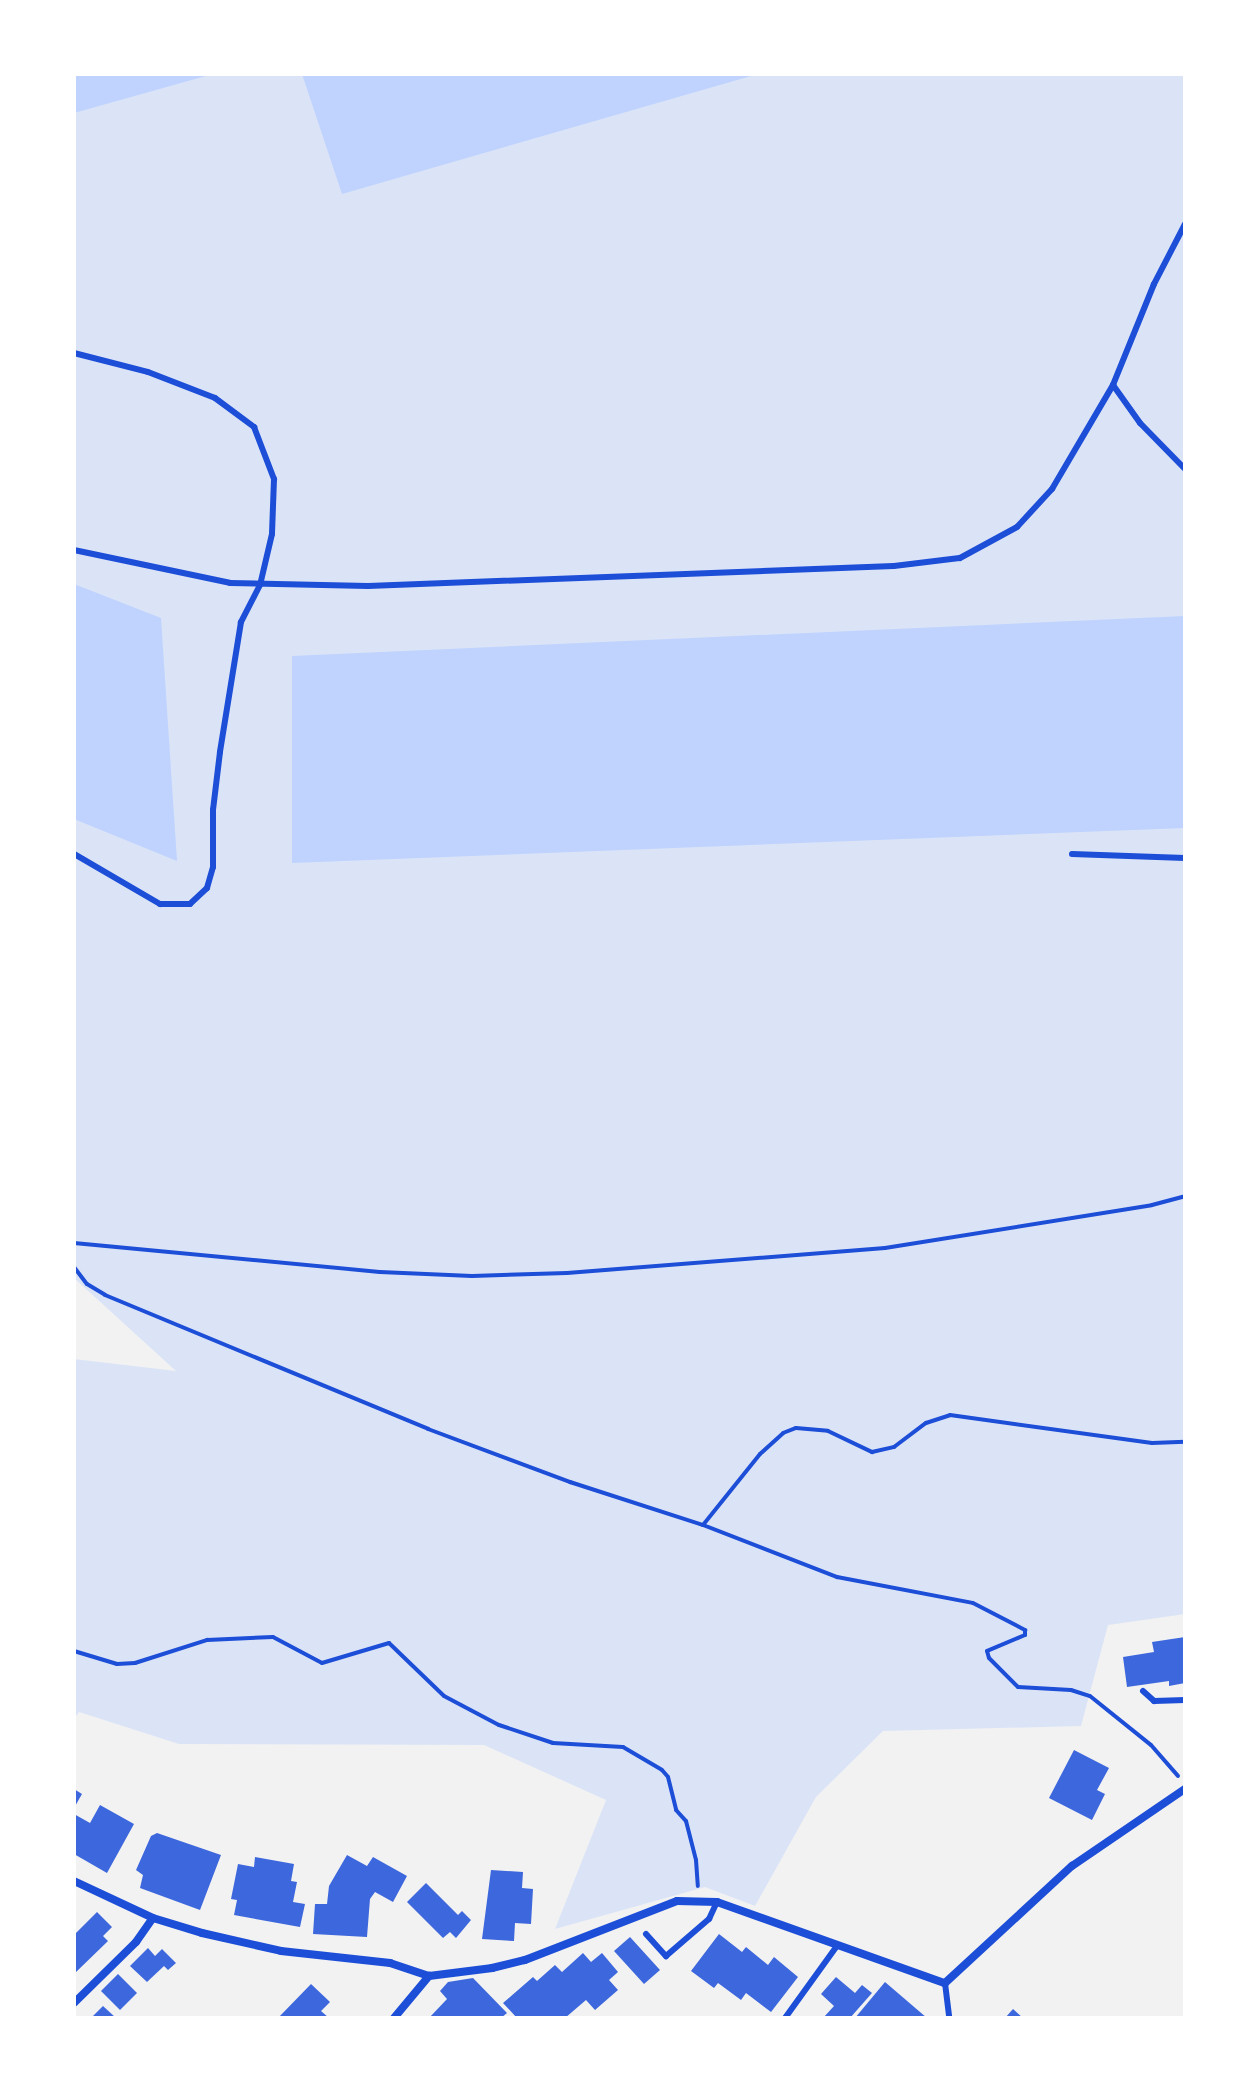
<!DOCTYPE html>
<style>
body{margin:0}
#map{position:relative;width:1259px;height:2092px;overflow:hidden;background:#f2f2f2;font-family:"Space Grotesk",sans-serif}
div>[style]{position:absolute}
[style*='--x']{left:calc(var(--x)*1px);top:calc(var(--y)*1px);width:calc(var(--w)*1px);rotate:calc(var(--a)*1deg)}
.green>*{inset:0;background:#dbe4f7}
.water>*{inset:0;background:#bfd3fe}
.building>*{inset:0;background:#3d67dc}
.path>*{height:4px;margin:-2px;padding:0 2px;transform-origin:2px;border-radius:2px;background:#1d4ed8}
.service>*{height:6px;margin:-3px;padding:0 3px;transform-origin:3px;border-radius:3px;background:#1d4ed8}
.minor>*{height:8px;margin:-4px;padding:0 4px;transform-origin:4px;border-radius:4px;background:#1d4ed8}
span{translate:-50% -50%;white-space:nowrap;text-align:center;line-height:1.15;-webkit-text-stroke:8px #fff;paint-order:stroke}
.frame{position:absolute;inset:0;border:76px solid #fff;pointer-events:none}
</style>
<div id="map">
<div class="green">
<div style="clip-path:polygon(74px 74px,1185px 74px,1185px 1614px,1108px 1625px,1081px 1726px,883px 1731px,816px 1797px,755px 1906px,705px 1887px,555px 1929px,606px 1800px,484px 1745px,179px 1744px,79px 1712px,74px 1719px,74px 1359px,176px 1371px,74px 1278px)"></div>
</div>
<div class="water">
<div style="clip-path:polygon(74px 74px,213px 74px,74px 113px)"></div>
<div style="clip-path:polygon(302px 74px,758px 74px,342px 194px)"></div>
<div style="clip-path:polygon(74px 584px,161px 618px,177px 861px,74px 819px)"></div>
<div style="clip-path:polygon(1185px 616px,1185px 828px,292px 863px,292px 656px)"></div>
</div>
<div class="building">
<div style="clip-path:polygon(1185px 1637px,1185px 1683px,1169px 1686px,1169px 1681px,1127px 1687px,1123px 1657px,1154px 1652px,1152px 1642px)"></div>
<div style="clip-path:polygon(1074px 1750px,1109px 1768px,1097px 1790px,1105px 1794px,1092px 1820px,1049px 1798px)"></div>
<div style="clip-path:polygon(74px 1789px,82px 1794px,74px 1808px)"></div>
<div style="clip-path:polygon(100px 1805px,134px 1824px,107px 1873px,74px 1854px,74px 1814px,90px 1823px)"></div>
<div style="clip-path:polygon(157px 1833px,221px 1855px,200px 1910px,140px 1888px,143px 1875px,136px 1870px,151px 1836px)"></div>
<div style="clip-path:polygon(347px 1855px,367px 1866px,373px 1857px,407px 1876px,393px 1902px,375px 1892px,370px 1899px,367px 1937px,313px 1934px,315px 1904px,327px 1904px,329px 1886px)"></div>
<div style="clip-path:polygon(255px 1857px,294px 1864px,291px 1881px,297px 1882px,293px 1902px,305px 1904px,300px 1927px,234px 1915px,237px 1900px,231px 1899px,238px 1864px,254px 1867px)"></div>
<div style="clip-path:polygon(491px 1870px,523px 1872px,522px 1888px,533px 1889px,531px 1924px,515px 1923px,514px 1941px,482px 1939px)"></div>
<div style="clip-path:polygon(426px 1883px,458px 1915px,462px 1911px,471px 1920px,456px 1938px,450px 1932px,443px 1938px,407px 1902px)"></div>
<div style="clip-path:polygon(97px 1912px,112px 1927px,103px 1936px,108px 1941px,74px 1974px,74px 1935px)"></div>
<div style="clip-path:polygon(719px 1934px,742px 1952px,746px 1947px,768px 1965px,774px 1957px,798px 1977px,771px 2012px,746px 1993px,741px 2000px,718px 1983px,714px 1988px,691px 1971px)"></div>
<div style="clip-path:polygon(630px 1937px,660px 1970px,644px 1984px,614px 1951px)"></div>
<div style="clip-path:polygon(148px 1948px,155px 1956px,162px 1949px,176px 1963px,168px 1970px,164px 1966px,147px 1982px,130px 1966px)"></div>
<div style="clip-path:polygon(583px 1953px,591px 1962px,602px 1953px,618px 1972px,609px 1980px,618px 1990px,595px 2010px,586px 2000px,565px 2018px,517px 2018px,503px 2003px,533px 1977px,537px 1981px,555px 1965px,562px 1972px)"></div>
<div style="clip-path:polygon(118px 1974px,137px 1993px,120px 2010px,101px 1991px)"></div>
<div style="clip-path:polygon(836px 1977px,855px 1993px,862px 1985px,872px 1993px,850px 2018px,823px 2018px,834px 2006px,821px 1994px)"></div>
<div style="clip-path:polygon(473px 1978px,507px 2013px,501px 2018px,429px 2018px,447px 1999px,440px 1991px,448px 1982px)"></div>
<div style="clip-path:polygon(885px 1982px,927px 2018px,855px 2018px)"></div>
<div style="clip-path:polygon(311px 1984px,330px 2002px,321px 2011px,329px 2018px,278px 2018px)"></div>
<div style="clip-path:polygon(103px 2006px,116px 2018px,91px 2018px)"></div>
<div style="clip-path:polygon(1013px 2009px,1023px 2018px,1005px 2018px)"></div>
</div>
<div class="path">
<div style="--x:74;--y:1243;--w:307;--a:5.4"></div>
<div style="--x:380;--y:1272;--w:92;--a:2.5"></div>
<div style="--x:472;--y:1276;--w:95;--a:-1.8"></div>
<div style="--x:567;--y:1273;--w:319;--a:-4.5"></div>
<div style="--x:885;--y:1248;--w:270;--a:-9.1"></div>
<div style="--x:1152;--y:1205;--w:34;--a:-15"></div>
<div style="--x:74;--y:1267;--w:21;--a:53"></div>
<div style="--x:87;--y:1284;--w:21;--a:31"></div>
<div style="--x:105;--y:1295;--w:350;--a:22.5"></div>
<div style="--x:428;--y:1429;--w:152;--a:20.5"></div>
<div style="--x:570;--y:1482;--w:140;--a:17.9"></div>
<div style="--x:703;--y:1525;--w:144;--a:21.2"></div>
<div style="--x:837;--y:1577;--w:138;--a:10.8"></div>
<div style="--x:973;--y:1603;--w:59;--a:27.4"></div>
<div style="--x:1025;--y:1630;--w:5;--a:90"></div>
<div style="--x:1025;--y:1635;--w:41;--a:157.2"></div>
<div style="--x:987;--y:1651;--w:7;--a:74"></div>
<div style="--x:989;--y:1658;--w:41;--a:45"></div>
<div style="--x:1018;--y:1687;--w:53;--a:3.2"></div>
<div style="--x:1071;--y:1690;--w:20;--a:18"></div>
<div style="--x:1090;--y:1696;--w:78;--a:38.8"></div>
<div style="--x:1151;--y:1745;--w:41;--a:48.9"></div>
<div style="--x:703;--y:1525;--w:91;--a:-51.2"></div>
<div style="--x:760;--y:1454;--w:31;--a:-42"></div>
<div style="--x:783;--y:1433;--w:14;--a:-21"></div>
<div style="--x:796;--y:1428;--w:32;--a:5"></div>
<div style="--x:828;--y:1431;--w:49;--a:25.5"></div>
<div style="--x:872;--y:1452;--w:23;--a:-13"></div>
<div style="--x:894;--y:1447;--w:40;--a:-37"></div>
<div style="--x:926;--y:1423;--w:25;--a:-18"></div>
<div style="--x:950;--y:1415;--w:204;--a:7.9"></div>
<div style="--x:1152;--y:1443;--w:33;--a:-2"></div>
<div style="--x:74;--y:1651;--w:45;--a:16.8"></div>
<div style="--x:117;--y:1664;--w:18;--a:-3"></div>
<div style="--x:135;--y:1663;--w:76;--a:-17.7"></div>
<div style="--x:207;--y:1640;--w:66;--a:-2.6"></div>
<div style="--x:273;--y:1637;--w:55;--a:28"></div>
<div style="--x:322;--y:1663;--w:70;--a:-16.6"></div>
<div style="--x:389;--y:1643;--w:76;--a:43.9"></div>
<div style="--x:444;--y:1696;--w:62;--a:27.8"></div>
<div style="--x:499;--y:1725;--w:57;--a:18.4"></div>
<div style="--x:553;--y:1743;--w:70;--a:3.3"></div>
<div style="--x:623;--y:1747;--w:45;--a:30.5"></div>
<div style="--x:662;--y:1770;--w:9;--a:49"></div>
<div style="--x:668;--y:1777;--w:34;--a:76"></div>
<div style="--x:676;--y:1810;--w:15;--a:48"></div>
<div style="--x:686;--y:1821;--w:40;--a:75.6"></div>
<div style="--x:696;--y:1860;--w:26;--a:86"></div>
</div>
<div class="service">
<div style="--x:1185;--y:224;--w:68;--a:117.3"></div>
<div style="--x:1154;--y:284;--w:109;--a:112.1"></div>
<div style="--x:1113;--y:385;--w:47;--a:54.6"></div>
<div style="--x:1140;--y:423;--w:64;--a:45.6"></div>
<div style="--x:74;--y:353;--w:76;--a:14.4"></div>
<div style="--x:148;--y:372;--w:72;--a:21.2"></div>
<div style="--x:215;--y:398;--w:49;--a:36.6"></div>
<div style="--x:254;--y:427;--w:56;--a:69"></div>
<div style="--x:274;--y:479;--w:55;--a:92.1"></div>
<div style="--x:272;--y:534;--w:52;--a:103.2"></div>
<div style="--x:260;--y:585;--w:42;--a:117.2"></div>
<div style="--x:241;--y:622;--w:132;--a:99.2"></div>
<div style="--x:220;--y:752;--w:58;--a:96.9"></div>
<div style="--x:213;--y:810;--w:57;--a:90"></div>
<div style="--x:213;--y:867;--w:22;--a:106"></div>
<div style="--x:207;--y:888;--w:23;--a:137"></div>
<div style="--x:190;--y:904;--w:30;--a:180"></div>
<div style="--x:160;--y:904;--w:99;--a:-149.8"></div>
<div style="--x:74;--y:550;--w:159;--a:11.9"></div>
<div style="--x:230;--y:583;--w:138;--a:1.2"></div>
<div style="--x:368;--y:586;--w:526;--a:-2.18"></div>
<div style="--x:894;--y:566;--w:66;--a:-6.9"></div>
<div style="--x:960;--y:558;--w:65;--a:-28.5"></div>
<div style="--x:1017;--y:527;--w:52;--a:-47.4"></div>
<div style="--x:1052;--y:489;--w:121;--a:-59.6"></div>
<div style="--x:1072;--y:854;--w:113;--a:2"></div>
<div style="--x:1143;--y:1691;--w:15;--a:42"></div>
<div style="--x:1154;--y:1701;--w:31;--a:-2"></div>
<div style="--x:646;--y:1934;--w:30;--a:48"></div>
<div style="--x:666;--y:1956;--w:57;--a:-40.7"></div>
<div style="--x:709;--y:1919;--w:19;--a:-65"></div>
<div style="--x:945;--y:1983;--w:35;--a:83"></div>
<div style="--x:785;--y:2018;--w:89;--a:-54.2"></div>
</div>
<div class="minor">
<div style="--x:74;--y:1881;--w:87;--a:25.1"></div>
<div style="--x:153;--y:1918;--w:51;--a:17"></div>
<div style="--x:202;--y:1933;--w:81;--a:12.8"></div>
<div style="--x:281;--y:1951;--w:110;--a:6.3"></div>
<div style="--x:390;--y:1963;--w:41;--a:18.4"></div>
<div style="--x:74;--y:2003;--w:87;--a:-44.5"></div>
<div style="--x:136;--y:1942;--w:29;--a:-55"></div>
<div style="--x:394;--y:2018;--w:55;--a:-50.2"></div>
<div style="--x:429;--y:1976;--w:64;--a:-7.2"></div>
<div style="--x:492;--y:1968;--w:34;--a:-14"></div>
<div style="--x:525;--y:1960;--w:163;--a:-21.2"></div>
<div style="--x:677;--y:1901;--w:40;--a:1.4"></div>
<div style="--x:717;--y:1902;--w:242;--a:19.6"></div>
<div style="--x:945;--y:1983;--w:173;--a:-42.7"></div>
<div style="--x:1072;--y:1866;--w:137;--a:-34.3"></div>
</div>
<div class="frame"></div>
</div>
